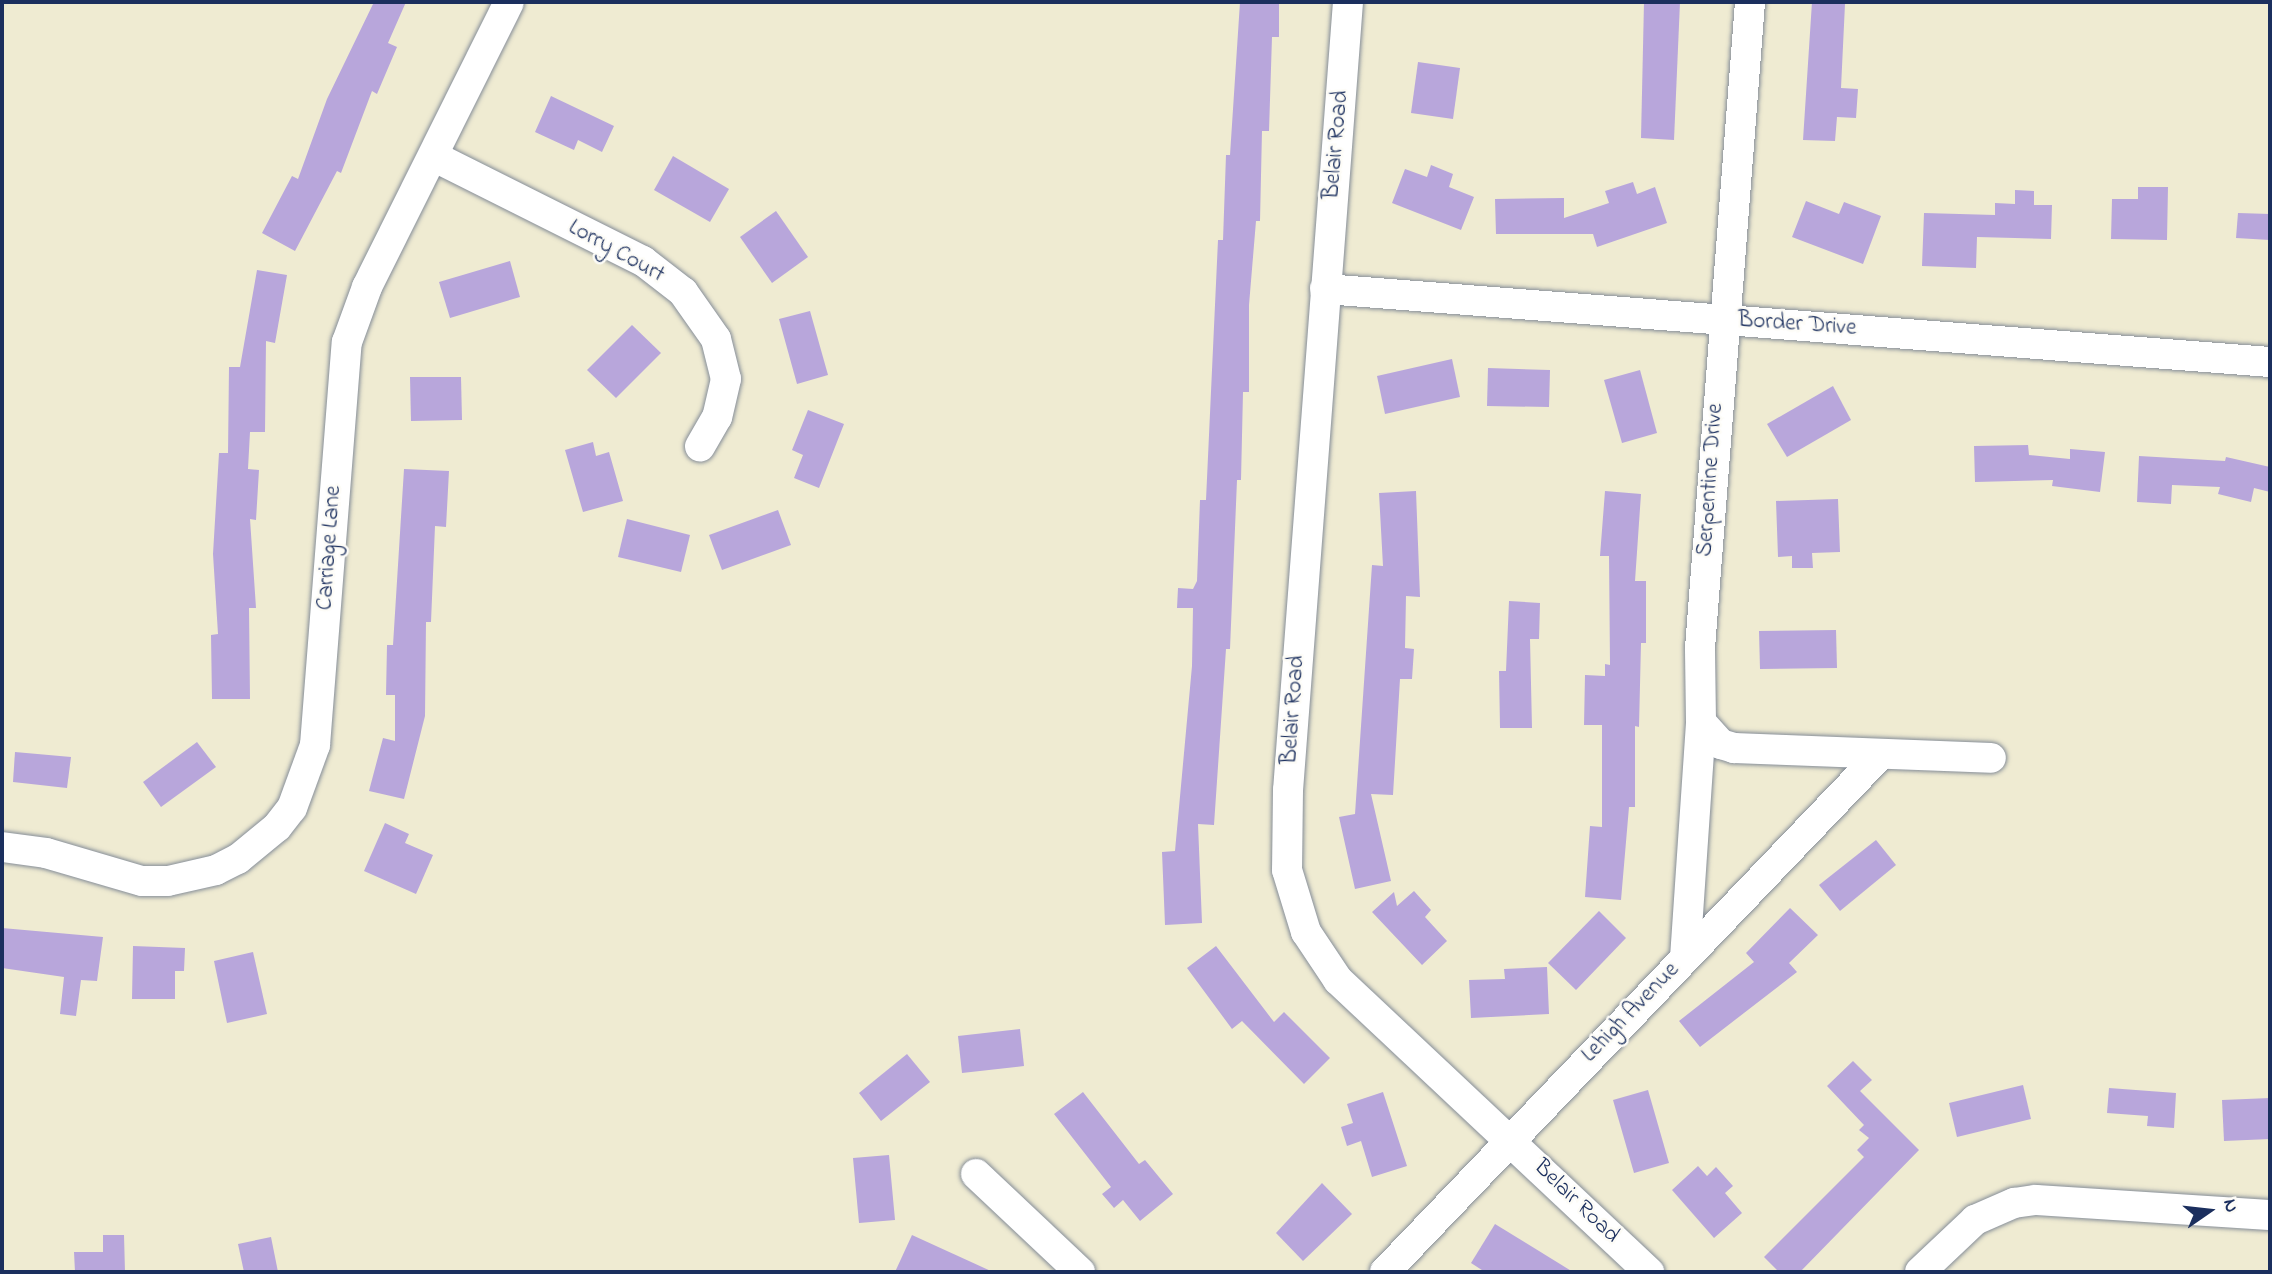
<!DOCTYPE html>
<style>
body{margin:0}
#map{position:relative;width:2272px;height:1274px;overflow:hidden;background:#efebd2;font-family:"Indie Flower",sans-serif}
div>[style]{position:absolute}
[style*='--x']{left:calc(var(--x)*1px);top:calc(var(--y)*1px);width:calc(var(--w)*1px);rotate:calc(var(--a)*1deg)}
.building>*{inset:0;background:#b8a6db}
.roads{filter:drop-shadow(0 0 2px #858d98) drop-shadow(0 0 2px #858d98)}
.minor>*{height:30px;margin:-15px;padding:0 15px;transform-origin:15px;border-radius:15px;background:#fff}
span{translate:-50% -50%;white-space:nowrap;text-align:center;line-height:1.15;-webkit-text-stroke:5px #fdfcf7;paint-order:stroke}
.street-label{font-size:23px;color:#1b2f5e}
.frame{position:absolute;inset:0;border:4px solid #1b2f5e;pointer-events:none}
.north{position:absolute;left:2174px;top:1176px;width:70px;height:70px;-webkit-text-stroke:5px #fdfcf7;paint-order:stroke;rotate:76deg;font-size:19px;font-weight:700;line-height:28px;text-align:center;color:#1b2f5e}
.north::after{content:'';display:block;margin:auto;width:24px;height:32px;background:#1b2f5e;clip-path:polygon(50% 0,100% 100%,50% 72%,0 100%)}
</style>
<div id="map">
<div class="building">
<div style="clip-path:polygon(374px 2px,406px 2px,388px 43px,397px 47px,377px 94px,372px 91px,341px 173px,337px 171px,295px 251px,262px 233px,292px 176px,298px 179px,327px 99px)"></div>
<div style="clip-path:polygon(1240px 2px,1279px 2px,1279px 37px,1272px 37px,1269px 131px,1262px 131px,1260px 221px,1256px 221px,1249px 305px,1249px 392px,1243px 392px,1241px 480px,1237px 480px,1230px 649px,1226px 649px,1214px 825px,1198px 824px,1202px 923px,1165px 925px,1162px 852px,1175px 851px,1192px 666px,1193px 608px,1177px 608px,1178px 588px,1193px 589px,1197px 581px,1200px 500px,1206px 500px,1218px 240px,1223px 240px,1226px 155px,1230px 155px)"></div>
<div style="clip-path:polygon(1644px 2px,1680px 2px,1674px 140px,1641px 138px)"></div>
<div style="clip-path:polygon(1812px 2px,1845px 4px,1841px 88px,1858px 89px,1856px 118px,1837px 117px,1835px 141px,1803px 140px)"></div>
<div style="clip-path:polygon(1418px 62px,1460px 68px,1453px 119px,1411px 113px)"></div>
<div style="clip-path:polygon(551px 96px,614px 126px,602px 152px,578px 140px,574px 150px,535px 132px)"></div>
<div style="clip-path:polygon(673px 156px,729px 189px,710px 222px,654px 190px)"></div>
<div style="clip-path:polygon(1431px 165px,1453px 174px,1449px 187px,1474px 197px,1461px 230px,1392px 203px,1405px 169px,1427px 177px)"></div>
<div style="clip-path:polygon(1633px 182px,1637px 194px,1655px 187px,1667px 223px,1597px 247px,1593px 234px,1496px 234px,1495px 199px,1564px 198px,1564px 218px,1609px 203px,1605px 191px)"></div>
<div style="clip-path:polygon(2138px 187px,2168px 187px,2167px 240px,2111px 239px,2112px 199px,2138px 199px)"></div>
<div style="clip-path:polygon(2015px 190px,2034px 191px,2034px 205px,2052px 205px,2051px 239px,1977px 237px,1976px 268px,1922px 266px,1924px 213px,1995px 215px,1995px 203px,2015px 204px)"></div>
<div style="clip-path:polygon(1806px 201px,1839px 214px,1844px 202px,1881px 216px,1863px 264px,1792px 237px)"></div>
<div style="clip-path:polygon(776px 211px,808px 257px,772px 283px,740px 237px)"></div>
<div style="clip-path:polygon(2238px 213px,2270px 214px,2270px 240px,2236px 238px)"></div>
<div style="clip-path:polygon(510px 261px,520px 297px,450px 318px,439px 282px)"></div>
<div style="clip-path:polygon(257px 270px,287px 275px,275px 343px,266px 341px,265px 432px,250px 432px,248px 469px,259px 470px,256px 520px,250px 519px,256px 608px,249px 608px,250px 699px,212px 699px,211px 635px,218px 634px,213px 554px,219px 453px,228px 453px,229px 367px,240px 367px)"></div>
<div style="clip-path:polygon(810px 311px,828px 375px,797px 384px,779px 319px)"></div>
<div style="clip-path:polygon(632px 325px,661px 353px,616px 398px,587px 370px)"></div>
<div style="clip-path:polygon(1452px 359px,1460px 397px,1385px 414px,1377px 376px)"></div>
<div style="clip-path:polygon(1488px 368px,1550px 370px,1549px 407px,1487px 406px)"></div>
<div style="clip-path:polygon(1640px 370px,1657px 433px,1622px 443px,1604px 380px)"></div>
<div style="clip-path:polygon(410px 377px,461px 377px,462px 420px,411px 421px)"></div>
<div style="clip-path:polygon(1833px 386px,1851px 420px,1787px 457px,1767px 424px)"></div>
<div style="clip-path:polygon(808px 410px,844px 424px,819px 488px,794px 478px,803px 455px,792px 450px)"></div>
<div style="clip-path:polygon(593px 442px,596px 456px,609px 452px,623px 501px,583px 512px,565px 450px)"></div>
<div style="clip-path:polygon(2028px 445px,2029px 455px,2070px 459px,2070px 449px,2105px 452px,2100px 492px,2052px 486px,2053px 480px,1975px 482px,1974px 446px)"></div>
<div style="clip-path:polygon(2139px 456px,2225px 461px,2226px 457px,2270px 467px,2270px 492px,2254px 488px,2251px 502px,2218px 494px,2220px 487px,2172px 485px,2171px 504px,2137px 502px)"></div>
<div style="clip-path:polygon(404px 469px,449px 471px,446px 527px,435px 526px,431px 622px,426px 622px,425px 716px,404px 799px,369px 791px,383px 738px,395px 741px,395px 695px,386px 695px,387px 645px,393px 645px)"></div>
<div style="clip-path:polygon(1416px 491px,1420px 597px,1406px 596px,1405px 648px,1414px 649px,1412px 679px,1400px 679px,1393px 795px,1371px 794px,1391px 881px,1355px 889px,1339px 817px,1355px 814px,1372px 565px,1383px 566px,1379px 493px)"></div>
<div style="clip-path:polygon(1605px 491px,1641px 494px,1635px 581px,1646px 581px,1646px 643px,1641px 643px,1639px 727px,1635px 726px,1635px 807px,1629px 807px,1621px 900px,1585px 897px,1590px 826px,1602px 827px,1602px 725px,1584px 725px,1585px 675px,1605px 676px,1605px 664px,1610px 665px,1609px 556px,1600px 556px)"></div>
<div style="clip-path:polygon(1838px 499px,1840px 552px,1812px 553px,1813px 568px,1792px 568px,1792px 556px,1778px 557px,1776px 501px)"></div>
<div style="clip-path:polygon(778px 510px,791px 545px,722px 570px,709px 535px)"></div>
<div style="clip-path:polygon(627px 519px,690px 535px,681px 572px,618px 557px)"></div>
<div style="clip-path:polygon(1509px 601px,1540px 603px,1539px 639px,1530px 639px,1532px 728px,1500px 728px,1499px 671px,1506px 671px)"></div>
<div style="clip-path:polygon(1836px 630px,1837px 668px,1760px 669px,1759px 631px)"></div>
<div style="clip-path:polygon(197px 742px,216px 767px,161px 807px,143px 782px)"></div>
<div style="clip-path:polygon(15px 752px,71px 757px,67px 788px,13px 782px)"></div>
<div style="clip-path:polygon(385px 823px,409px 834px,405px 843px,433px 855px,416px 894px,364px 871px)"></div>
<div style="clip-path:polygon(1876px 840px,1896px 865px,1840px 911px,1819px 885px)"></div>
<div style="clip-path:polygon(1414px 891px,1431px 910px,1425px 917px,1447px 941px,1422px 965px,1372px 912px,1394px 892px,1397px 906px)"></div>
<div style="clip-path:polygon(1790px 908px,1818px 935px,1789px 963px,1797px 972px,1700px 1047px,1679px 1021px,1754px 962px,1746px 953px)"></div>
<div style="clip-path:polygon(1599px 911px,1626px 938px,1576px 990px,1548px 963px)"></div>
<div style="clip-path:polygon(2px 928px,103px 937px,97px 981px,81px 980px,76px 1016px,60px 1014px,64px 977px,2px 968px)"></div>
<div style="clip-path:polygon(133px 946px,185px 948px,184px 971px,175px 971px,175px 999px,132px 999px)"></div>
<div style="clip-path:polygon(1216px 946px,1274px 1022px,1284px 1012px,1330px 1058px,1304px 1084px,1242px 1021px,1232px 1029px,1187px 968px)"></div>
<div style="clip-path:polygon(253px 952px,267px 1014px,227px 1023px,214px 961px)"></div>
<div style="clip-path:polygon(1547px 967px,1549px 1014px,1471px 1018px,1469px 980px,1505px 979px,1504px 969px)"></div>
<div style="clip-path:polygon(1020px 1029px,1024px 1066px,962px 1073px,958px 1036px)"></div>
<div style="clip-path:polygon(907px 1054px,930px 1082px,881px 1121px,859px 1093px)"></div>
<div style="clip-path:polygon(1853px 1061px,1872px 1080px,1860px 1091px,1919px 1150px,1800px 1272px,1779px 1272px,1764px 1257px,1864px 1157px,1857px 1150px,1869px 1138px,1859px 1130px,1864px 1125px,1827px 1086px)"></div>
<div style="clip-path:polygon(2023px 1085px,2031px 1119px,1957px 1137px,1949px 1103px)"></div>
<div style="clip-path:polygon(2109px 1088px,2176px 1093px,2174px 1128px,2147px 1126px,2148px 1116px,2107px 1113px)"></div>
<div style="clip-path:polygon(1648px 1090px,1669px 1163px,1634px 1173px,1613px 1100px)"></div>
<div style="clip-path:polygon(1083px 1092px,1139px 1164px,1145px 1160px,1173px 1194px,1140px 1221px,1123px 1200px,1114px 1208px,1102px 1194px,1111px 1187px,1054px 1114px)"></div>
<div style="clip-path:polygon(1383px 1092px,1407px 1166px,1372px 1177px,1361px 1141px,1347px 1146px,1341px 1127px,1353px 1123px,1347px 1104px)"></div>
<div style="clip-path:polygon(2270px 1098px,2270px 1139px,2224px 1141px,2222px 1100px)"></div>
<div style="clip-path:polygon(889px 1155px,895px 1220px,859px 1223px,853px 1158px)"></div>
<div style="clip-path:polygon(1698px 1166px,1707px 1176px,1716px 1167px,1733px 1186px,1725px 1193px,1742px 1213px,1714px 1238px,1672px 1190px)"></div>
<div style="clip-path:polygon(1322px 1183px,1352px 1214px,1303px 1261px,1276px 1233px)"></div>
<div style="clip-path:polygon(1495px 1224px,1573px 1272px,1485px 1272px,1471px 1263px)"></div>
<div style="clip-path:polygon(103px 1235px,124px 1235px,125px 1272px,75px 1272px,74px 1252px,103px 1252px)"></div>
<div style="clip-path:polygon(912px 1235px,993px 1272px,895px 1272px)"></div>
<div style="clip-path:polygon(271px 1237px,278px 1272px,244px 1272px,238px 1244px)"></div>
</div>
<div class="roads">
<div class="minor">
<div style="--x:1348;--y:2;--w:790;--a:94.35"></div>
<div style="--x:1288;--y:790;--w:80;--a:90.7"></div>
<div style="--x:1287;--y:870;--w:65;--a:73"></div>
<div style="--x:1306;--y:932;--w:58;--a:56.3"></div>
<div style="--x:1338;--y:980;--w:427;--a:43.2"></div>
<div style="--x:433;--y:156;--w:235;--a:26.6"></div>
<div style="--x:643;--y:261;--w:51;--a:37.8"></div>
<div style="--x:683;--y:292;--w:57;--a:54.9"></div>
<div style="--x:716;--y:339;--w:41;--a:76"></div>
<div style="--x:726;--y:379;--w:39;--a:103"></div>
<div style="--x:717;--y:417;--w:34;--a:120"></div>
<div style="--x:1325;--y:289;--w:948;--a:4.42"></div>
<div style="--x:1701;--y:722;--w:30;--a:48"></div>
<div style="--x:1721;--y:744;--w:14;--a:17"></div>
<div style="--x:1734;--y:748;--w:257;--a:2.2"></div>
<div style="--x:2;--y:847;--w:44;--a:7.8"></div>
<div style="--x:46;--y:853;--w:100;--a:16.3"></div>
<div style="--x:142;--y:881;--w:26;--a:0"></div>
<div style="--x:168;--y:881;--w:49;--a:-12.9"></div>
<div style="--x:216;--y:870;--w:25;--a:-27"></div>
<div style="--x:238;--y:859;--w:50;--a:-39.4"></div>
<div style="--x:277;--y:827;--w:24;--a:-52"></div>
<div style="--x:292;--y:808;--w:67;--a:-69.9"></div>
<div style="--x:315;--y:745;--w:404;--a:-85.5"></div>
<div style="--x:347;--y:342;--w:59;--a:-70"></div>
<div style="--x:367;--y:287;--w:318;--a:-63.5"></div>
<div style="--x:1685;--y:958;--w:237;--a:-86.1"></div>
<div style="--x:1701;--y:722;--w:74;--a:-90.8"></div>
<div style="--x:1700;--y:648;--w:648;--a:-85.57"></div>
<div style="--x:976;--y:1174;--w:143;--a:43.3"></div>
<div style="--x:1385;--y:1272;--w:714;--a:-46.25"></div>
<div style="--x:1920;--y:1272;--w:76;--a:-43.4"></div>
<div style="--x:1975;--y:1220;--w:43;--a:-23.6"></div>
<div style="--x:2014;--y:1203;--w:22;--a:-8"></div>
<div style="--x:2036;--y:1200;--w:234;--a:3.7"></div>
</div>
</div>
<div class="street-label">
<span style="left:1337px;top:145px;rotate:-85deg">Belair Road</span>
<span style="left:616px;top:252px;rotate:29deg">Lorry Court</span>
<span style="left:1797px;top:325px;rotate:4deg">Border Drive</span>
<span style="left:1711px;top:480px;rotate:-86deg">Serpentine Drive</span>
<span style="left:330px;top:548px;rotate:-86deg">Carriage Lane</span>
<span style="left:1294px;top:710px;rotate:-86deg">Belair Road</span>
<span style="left:1631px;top:1013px;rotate:-46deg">Lehigh Avenue</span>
<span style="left:1576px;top:1202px;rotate:44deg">Belair Road</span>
</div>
<div class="frame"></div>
<div class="north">N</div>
</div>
